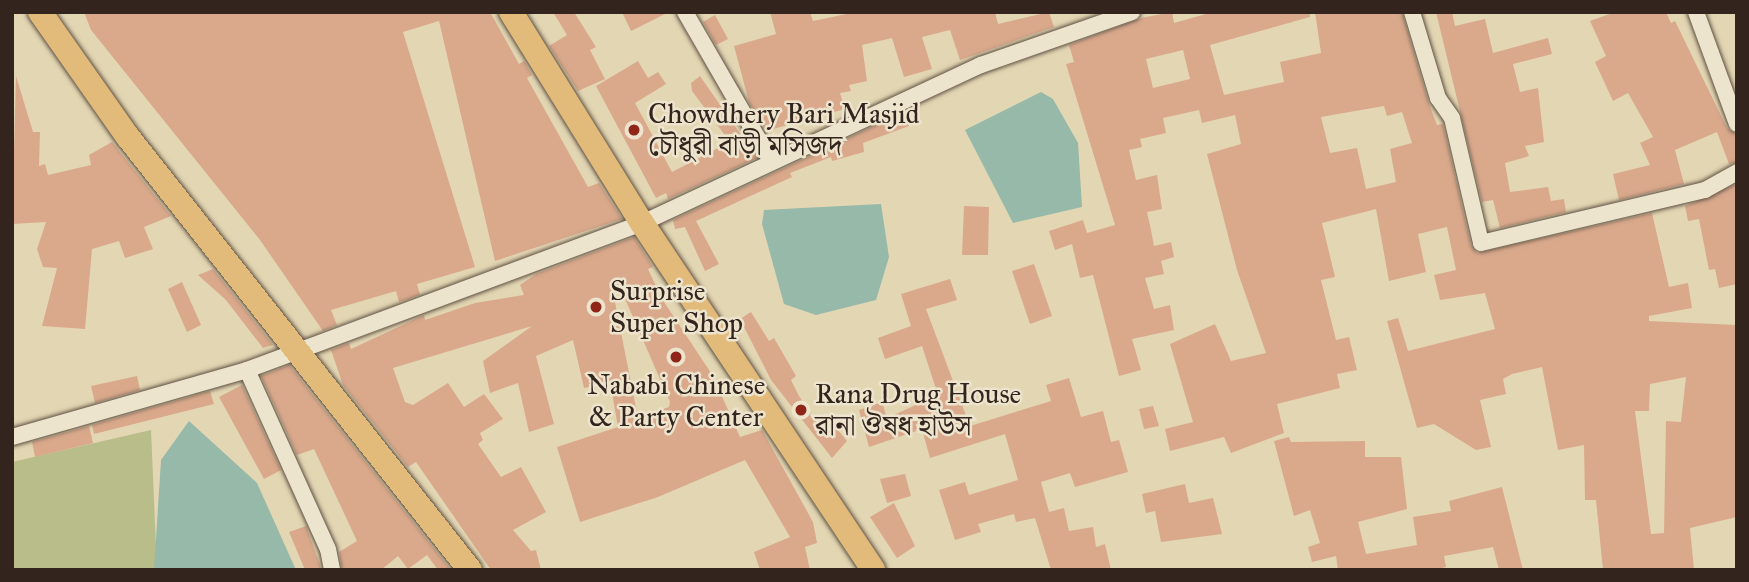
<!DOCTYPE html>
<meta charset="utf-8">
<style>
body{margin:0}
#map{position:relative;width:1749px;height:582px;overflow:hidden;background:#e3d6b3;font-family:"IM FELL Great Primer","Noto Serif Bengali",serif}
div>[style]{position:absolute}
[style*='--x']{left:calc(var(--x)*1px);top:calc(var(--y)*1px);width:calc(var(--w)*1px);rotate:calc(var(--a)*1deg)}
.green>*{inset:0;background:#b8bd8a}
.water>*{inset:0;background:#96b9a9}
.building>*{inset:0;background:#daa98c}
.roads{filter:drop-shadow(0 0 2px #5f5143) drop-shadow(0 0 2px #5f5143)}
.minor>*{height:16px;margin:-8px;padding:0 8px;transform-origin:8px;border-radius:8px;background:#ede4ce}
.primary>*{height:24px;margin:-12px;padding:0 12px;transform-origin:12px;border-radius:12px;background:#e2bb7a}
.dots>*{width:19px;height:19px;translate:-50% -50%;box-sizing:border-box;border:4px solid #ede4ce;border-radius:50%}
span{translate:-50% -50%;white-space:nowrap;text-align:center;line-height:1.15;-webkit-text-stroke:5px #ede4ce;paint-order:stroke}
.poi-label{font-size:28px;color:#33251e}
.left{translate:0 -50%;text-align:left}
.frame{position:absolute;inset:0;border:14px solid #33251e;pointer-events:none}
</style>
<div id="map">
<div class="green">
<div style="clip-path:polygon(151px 430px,157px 570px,12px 570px,12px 462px)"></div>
</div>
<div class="water">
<div style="clip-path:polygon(1041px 92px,1053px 99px,1078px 143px,1082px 207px,1013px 223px,965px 130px)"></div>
<div style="clip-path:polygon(881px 204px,889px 257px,876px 300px,816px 315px,784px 304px,762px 224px,764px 210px)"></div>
<div style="clip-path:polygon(189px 421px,257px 483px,296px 570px,154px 570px,161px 460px)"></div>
</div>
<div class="building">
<div style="clip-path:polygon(84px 12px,490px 12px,519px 64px,524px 61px,532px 75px,527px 78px,588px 187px,599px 183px,622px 219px,495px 261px,439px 21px,403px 32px,475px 267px,417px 284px,420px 295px,399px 302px,396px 291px,331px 310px,337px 325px,323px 331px,260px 240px,91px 30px)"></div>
<div style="clip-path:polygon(553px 12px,574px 12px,596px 47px,590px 50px,605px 79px,578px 91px,549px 46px,567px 35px)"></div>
<div style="clip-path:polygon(622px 12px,669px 12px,631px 31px)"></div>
<div style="clip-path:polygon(770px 12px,810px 12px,813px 21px,856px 12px,995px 12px,998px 24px,1049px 12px,1054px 27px,960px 60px,950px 30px,922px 37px,932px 69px,904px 77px,892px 38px,862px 45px,867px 81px,849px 85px,851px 91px,840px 93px,845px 109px,766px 131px,749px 102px,734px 46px,776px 34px)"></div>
<div style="clip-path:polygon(evenodd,1172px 12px,1174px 23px,1213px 12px,1310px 12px,1310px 17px,1210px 45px,1224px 95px,1284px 82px,1280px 62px,1321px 53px,1315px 12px,1402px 12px,1428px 101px,1437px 125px,1443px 124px,1471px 245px,1477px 253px,1652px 213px,1669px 287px,1688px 283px,1692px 308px,1649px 316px,1649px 321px,1737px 325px,1737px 517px,1690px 528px,1694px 570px,1603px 570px,1596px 500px,1585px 500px,1584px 445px,1558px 450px,1542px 367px,1512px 374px,1503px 379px,1506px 394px,1480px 400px,1491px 447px,1476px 450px,1434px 424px,1417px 428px,1387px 321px,1398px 318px,1408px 351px,1495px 329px,1485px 293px,1440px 300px,1434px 275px,1456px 270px,1447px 227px,1418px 234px,1426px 272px,1389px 281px,1376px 209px,1322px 223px,1335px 277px,1321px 280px,1336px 340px,1349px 337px,1357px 370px,1337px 374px,1340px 388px,1277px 404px,1284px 433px,1231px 453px,1224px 437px,1170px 451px,1165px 429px,1193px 422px,1170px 344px,1215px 324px,1231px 361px,1266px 353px,1237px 270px,1207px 154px,1241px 144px,1235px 115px,1202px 123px,1199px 110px,1163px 118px,1166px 133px,1140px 139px,1142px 147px,1129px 150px,1136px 180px,1157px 175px,1162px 209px,1147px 212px,1151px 230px,1154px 246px,1171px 242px,1174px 257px,1161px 261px,1164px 274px,1145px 278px,1154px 309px,1170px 305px,1174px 330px,1132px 339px,1141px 370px,1119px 376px,1093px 275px,1080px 278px,1072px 244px,1055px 250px,1049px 231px,1083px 220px,1087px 233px,1115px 225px,1066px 64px,1074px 62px,1069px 45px,1141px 18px,1172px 12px,1183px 50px,1190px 79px,1153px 88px,1146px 59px,1183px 50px,1172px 12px,1384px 106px,1387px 116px,1402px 112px,1412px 143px,1390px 149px,1396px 182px,1366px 189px,1357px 148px,1330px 153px,1321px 117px,1384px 106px,1172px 12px,1686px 377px,1681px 422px,1666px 421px,1664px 533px,1651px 534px,1635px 411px,1649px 411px,1650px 384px,1686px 377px)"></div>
<div style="clip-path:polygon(1436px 12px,1452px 12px,1455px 26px,1485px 19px,1493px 53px,1548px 38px,1552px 54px,1513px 64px,1520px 92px,1538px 88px,1544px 142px,1525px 146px,1529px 156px,1505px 163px,1510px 192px,1548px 187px,1551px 201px,1564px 199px,1566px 212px,1500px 228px,1493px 200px,1482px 202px)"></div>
<div style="clip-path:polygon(1615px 12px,1666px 12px,1671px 23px,1675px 21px,1727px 128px,1736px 134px,1737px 162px,1729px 164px,1717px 132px,1675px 150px,1684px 184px,1619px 200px,1613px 174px,1650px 165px,1640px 143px,1653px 137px,1628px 93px,1613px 101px,1595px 62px,1606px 56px,1590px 21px)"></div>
<div style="clip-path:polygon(715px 15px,728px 39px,716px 45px,703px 22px)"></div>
<div style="clip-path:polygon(638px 61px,648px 78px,658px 72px,666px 84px,635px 103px,672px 172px,730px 142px,692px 91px,691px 83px,700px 76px,757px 158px,668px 199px,666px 193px,656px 198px,596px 86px)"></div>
<div style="clip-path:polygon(16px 76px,33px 132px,40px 132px,39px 166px,45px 164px,48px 175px,91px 165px,89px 155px,112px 142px,171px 216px,144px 227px,153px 249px,125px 258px,119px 241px,92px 249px,85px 329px,42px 326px,57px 268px,43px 267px,37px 249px,46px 222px,12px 224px)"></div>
<div style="clip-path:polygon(904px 112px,909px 126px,863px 143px,864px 152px,832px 161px,831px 157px,790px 173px,792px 177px,696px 221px,719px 264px,705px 271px,685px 227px,675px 229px,673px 220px)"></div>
<div style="clip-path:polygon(1737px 184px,1737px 284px,1719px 288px,1715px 269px,1709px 270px,1699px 219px,1688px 221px,1685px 206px)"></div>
<div style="clip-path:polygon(964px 206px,989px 207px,988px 255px,962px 255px)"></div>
<div style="clip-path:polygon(evenodd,634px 237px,653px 267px,648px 269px,662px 299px,713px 376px,740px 437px,762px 430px,813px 522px,817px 543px,805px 547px,810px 570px,760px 570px,754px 552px,790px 537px,745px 460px,658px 497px,580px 522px,557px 447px,618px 427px,610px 382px,584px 388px,573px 340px,536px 356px,554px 424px,529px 432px,518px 383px,490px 393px,483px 361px,532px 326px,393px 368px,405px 402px,413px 405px,448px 383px,464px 407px,484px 394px,503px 419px,480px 433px,483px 440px,478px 444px,501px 477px,521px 467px,546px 512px,513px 530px,531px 551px,536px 550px,541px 570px,491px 570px,416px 462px,408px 467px,343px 385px,331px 350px,349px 343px,351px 349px,424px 315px,425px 320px,475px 303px,524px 295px,520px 285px,536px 274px,634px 237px,619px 285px,670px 402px,669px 407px,638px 418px,612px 287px,619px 285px)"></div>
<div style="clip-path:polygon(1034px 264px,1052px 316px,1030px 324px,1012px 271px)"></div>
<div style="clip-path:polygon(213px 269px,273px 345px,263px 348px,226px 300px,198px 275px)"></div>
<div style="clip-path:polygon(950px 279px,957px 300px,926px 309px,970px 426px,1051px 401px,1046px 385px,1069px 378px,1081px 417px,1103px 411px,1111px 442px,1119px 440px,1128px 472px,1075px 487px,1070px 473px,1041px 482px,1049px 512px,1064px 508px,1069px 531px,1093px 527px,1096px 547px,1105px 544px,1111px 570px,1051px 570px,1035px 518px,1016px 522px,1014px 514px,978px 524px,981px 532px,955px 540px,939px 490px,965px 482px,969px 495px,1018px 480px,1005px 434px,930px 458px,922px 429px,869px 447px,859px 410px,882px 402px,887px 418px,938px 395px,922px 346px,885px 359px,878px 338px,911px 326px,901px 294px)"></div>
<div style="clip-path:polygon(182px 282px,201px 325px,187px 332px,168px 289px)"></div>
<div style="clip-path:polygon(751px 312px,769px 341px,774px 338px,796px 376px,791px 380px,799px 396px,816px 422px,825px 415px,847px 441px,832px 458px,771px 380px,740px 319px)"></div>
<div style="clip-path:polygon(289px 365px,451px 570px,438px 570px,427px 555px,408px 569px,398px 556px,381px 570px,342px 570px,339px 552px,357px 541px,314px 449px,297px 455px,261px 376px)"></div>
<div style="clip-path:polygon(137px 376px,140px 390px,95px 403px,91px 386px)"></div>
<div style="clip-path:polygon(242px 385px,281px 470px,264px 479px,219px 397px)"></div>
<div style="clip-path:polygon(210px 391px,214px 404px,94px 434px,92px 425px)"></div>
<div style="clip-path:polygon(1153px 406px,1159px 426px,1144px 429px,1139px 409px)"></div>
<div style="clip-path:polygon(89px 426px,93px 443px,35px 457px,32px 442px)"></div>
<div style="clip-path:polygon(1289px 437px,1291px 442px,1365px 441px,1365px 457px,1401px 457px,1407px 509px,1358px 522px,1366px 554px,1417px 545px,1413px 517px,1451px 511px,1449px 501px,1502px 487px,1523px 570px,1499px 570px,1493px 547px,1444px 556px,1446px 567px,1434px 570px,1338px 570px,1336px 556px,1312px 562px,1308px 547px,1320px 543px,1310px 510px,1294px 516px,1274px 441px)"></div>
<div style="clip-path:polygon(905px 474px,911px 496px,887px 503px,880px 479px)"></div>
<div style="clip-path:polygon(1185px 484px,1189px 503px,1213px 498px,1222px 534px,1161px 542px,1155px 511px,1146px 513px,1142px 494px)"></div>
<div style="clip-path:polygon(894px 503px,915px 546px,897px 558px,870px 517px)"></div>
<div style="clip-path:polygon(306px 526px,320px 565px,321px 570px,305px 570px,289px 532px)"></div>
</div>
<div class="roads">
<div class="minor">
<div style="--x:685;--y:12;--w:170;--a:60"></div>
<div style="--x:1412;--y:12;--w:90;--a:73.2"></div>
<div style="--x:1438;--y:98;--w:24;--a:55"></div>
<div style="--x:1452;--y:118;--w:128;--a:76.9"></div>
<div style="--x:1481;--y:243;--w:230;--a:-13.3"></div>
<div style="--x:1705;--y:190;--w:37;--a:-29"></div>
<div style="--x:1696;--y:12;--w:119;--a:69.9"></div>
<div style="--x:247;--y:370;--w:196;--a:65.7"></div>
<div style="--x:328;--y:549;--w:21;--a:79"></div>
<div style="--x:12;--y:437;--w:244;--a:-15.9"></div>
<div style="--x:247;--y:370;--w:421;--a:-20.4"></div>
<div style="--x:642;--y:223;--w:374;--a:-25"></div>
<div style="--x:981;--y:65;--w:160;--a:-19.3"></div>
</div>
<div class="primary">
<div style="--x:40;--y:12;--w:153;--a:54.9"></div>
<div style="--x:128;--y:137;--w:552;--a:51.7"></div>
<div style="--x:511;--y:12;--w:248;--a:58.2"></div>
<div style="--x:642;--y:223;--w:417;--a:56.3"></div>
</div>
</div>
<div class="dots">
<div style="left:634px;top:130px;background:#8f2418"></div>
<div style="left:596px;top:307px;background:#8f2418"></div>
<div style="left:676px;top:357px;background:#8f2418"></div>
<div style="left:801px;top:410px;background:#8f2418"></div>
</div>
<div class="poi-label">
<span class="left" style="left:648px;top:130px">Chowdhery Bari Masjid<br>চৌধুরী বাড়ী মসিজদ</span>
<span class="left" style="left:610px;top:307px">Surprise<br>Super Shop</span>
<span style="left:676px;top:401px">Nababi Chinese<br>&amp; Party Center</span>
<span class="left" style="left:815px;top:410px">Rana Drug House<br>রানা ঔষধ হাউস</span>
</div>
<div class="frame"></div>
</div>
